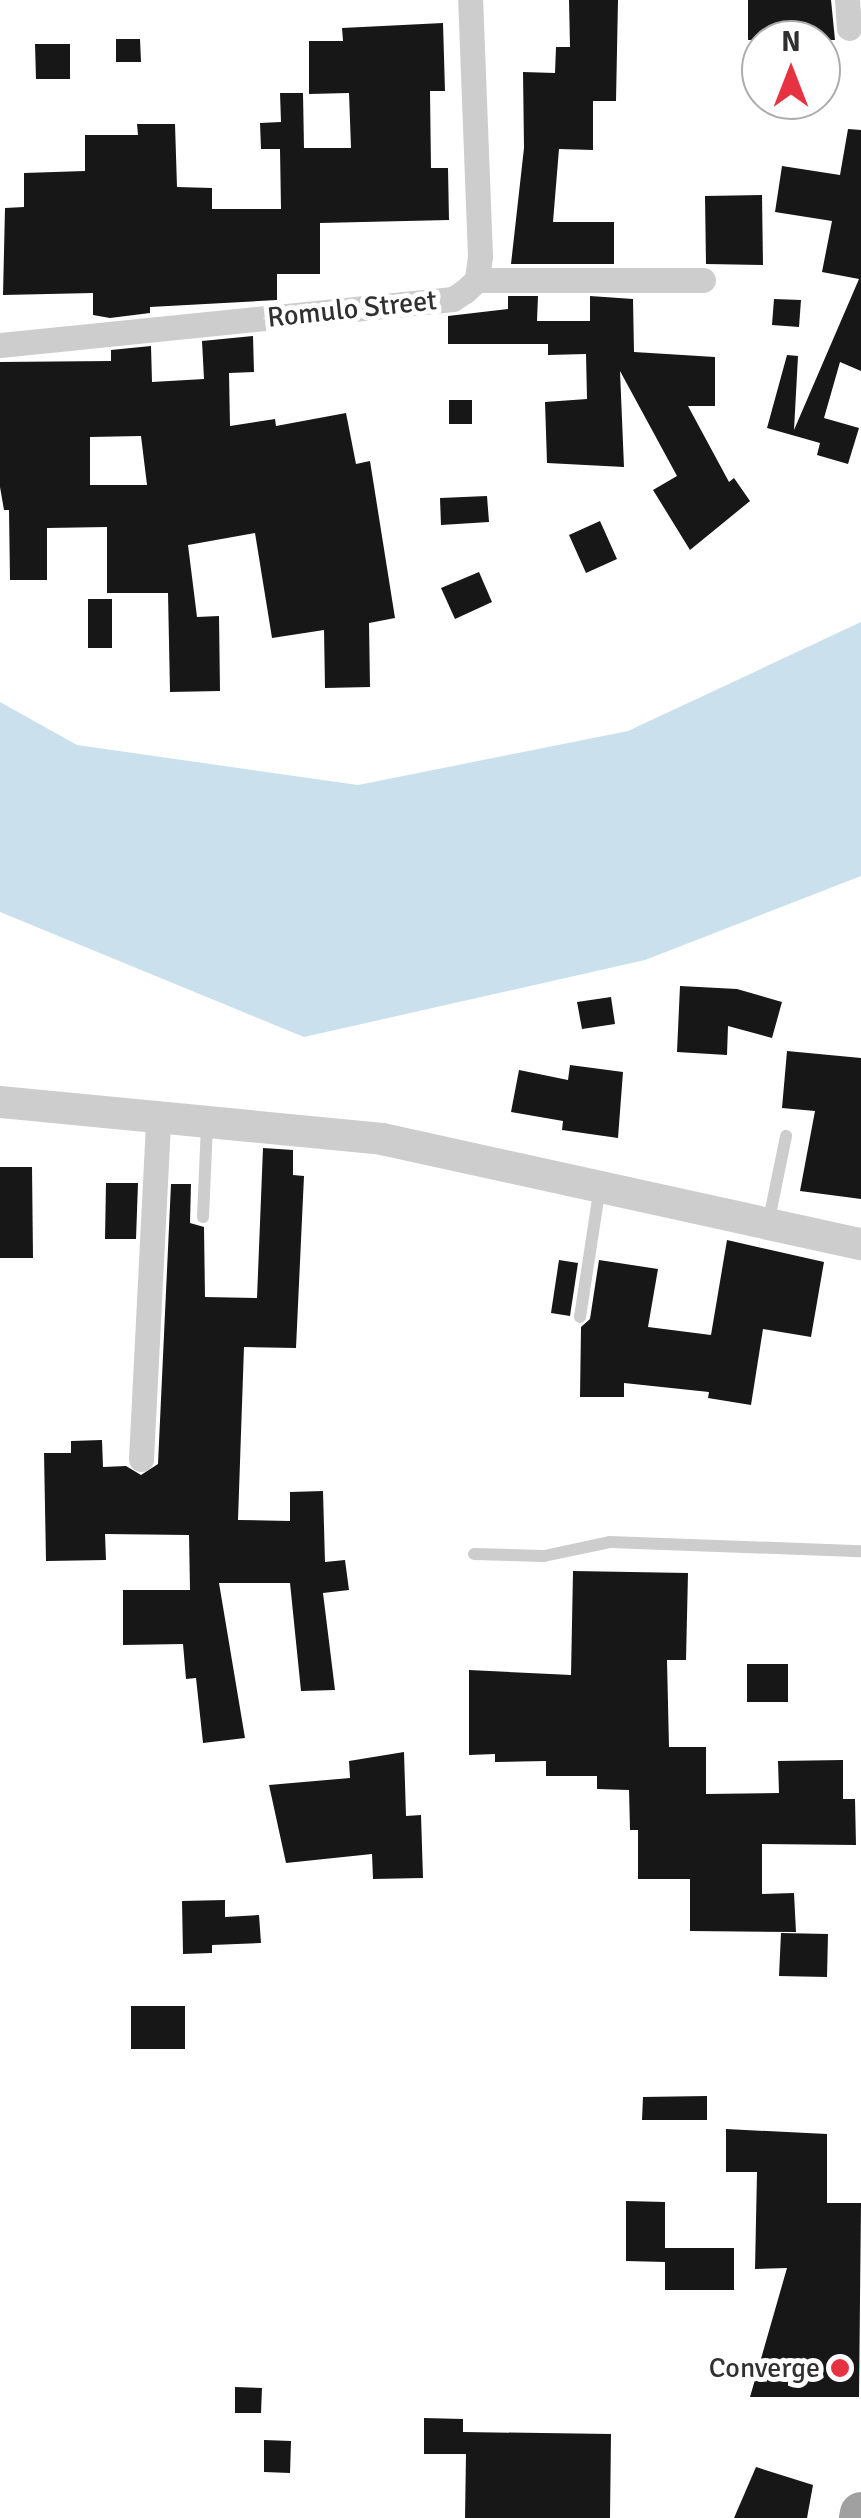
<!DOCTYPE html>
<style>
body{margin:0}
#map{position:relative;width:861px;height:2518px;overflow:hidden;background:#fff;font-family:Signika,sans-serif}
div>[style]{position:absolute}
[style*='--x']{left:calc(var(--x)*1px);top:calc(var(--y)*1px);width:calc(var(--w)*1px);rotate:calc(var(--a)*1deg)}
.water>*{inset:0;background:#cae0ed}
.building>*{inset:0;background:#171717}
.service>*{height:12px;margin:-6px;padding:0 6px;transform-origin:6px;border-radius:6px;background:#cdcdcd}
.minor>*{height:25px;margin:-12.5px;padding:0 12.5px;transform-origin:12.5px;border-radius:12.5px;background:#cdcdcd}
.tertiary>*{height:32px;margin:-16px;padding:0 16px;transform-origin:16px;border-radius:16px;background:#cdcdcd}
.trunk>*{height:42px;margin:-21px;padding:0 21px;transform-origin:21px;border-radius:21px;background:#a0a0a0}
.dots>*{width:28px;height:28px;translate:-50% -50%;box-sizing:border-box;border:5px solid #fff;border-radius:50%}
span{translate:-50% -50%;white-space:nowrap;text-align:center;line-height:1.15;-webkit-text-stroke:10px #fff;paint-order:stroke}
.street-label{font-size:28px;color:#303030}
.poi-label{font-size:28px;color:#303030}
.right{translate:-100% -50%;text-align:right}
.north{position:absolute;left:741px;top:20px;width:100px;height:100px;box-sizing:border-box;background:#fff;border:2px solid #acacac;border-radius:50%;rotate:0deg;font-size:28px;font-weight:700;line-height:40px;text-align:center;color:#303030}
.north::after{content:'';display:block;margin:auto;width:35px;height:45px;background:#e73242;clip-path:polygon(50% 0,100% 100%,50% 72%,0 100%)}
</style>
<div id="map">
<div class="water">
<div style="clip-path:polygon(861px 622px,861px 876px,645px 960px,304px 1037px,0 912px,0 702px,77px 745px,358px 785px,628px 731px)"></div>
</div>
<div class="building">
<div style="clip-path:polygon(569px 0,618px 0,616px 101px,593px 101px,593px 150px,559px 149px,553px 222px,614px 222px,614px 264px,511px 264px,524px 148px,523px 72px,555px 73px,556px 47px,570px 47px)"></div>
<div style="clip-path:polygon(748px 0,831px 0,835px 40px,748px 40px)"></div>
<div style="clip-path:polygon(443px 23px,445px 91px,430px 91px,431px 168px,448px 168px,449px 220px,320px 223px,320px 274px,277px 274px,277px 300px,150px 307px,150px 313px,110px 318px,93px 315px,93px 293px,3px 295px,5px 208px,24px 207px,24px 173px,85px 171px,85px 135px,138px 135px,137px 124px,175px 124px,177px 187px,212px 188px,212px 209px,281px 209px,280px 149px,261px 149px,260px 123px,281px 122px,280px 93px,303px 93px,304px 148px,351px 148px,349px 93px,309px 94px,309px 41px,343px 41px,342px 28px)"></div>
<div style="clip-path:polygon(116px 39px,140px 39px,141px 62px,116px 62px)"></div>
<div style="clip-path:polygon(35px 44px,70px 44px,70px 79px,36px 79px)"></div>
<div style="clip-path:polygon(848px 129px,861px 130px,861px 371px,840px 362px,824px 418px,859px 428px,848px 464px,817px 455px,820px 443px,767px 428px,787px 355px,798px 356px,794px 430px,859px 279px,822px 272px,832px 221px,775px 212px,782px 166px,840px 175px)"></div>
<div style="clip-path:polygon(762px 195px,763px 265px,706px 264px,705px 196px)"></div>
<div style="clip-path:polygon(508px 296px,538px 296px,537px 321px,590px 321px,590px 296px,633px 299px,634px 352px,715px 357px,715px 406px,688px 406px,729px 482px,734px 478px,750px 501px,690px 550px,653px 490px,677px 476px,620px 371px,624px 467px,547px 463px,545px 402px,587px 399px,586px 354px,548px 355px,548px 344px,448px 344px,448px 316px,508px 309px)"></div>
<div style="clip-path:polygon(774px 299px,801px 300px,799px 327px,772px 325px)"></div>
<div style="clip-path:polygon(evenodd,253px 336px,254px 372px,229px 373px,230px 426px,275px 419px,276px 426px,346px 413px,356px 464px,370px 461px,395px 618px,369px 623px,370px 687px,325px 688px,324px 630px,272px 638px,255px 533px,188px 545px,197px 617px,219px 616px,220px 691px,170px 692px,168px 593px,107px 593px,107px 527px,47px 528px,47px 580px,10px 580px,9px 510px,4px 510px,0 487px,0 362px,111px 361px,111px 350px,151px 346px,152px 382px,204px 379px,202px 341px,253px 336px,141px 436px,147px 485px,90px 485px,90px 437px,141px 436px)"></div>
<div style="clip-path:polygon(449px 400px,472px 400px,472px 424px,449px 424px)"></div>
<div style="clip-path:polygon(487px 496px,489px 522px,441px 525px,440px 498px)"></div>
<div style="clip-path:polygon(600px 521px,617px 559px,586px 573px,569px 535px)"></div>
<div style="clip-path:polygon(479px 572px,492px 602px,455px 619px,441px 588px)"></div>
<div style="clip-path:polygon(88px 599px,112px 599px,112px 648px,88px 648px)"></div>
<div style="clip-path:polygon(680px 986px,737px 989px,782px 1002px,772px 1038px,728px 1026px,727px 1055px,677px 1052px)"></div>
<div style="clip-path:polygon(611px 997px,615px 1024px,582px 1029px,577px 1002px)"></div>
<div style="clip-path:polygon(787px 1051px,861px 1058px,861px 1199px,800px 1191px,815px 1111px,782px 1108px)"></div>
<div style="clip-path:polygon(570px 1065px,623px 1072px,618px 1138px,562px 1130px,563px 1121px,511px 1112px,519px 1070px,568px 1080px)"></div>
<div style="clip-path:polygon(263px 1148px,293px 1150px,293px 1175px,304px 1176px,296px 1348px,244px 1347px,238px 1520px,290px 1521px,290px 1492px,323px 1491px,325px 1562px,345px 1560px,349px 1590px,323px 1593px,335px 1690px,301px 1691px,290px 1583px,219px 1583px,245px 1738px,203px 1743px,196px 1678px,186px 1679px,183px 1644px,123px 1645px,123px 1590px,190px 1590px,189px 1535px,105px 1534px,106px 1560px,46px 1561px,44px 1453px,71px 1453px,71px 1441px,102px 1440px,103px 1467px,126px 1466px,141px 1475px,158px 1464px,171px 1184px,191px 1184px,190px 1223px,204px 1227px,205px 1297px,257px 1298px)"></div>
<div style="clip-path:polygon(0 1167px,32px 1167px,33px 1258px,0 1258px)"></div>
<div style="clip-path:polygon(106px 1183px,138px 1183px,136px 1239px,105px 1239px)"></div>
<div style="clip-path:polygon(727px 1240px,824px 1262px,811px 1337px,763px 1329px,751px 1405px,708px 1398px,709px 1392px,624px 1383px,624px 1397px,580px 1397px,581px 1327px,590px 1319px,599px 1260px,658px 1269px,648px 1327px,711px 1335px)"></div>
<div style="clip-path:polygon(559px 1260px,578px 1263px,570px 1316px,551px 1313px)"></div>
<div style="clip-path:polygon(573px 1571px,688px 1573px,686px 1660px,667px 1660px,669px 1747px,706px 1747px,706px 1794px,779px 1793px,778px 1761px,843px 1760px,843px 1799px,855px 1799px,856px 1845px,762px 1844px,762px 1894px,794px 1893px,796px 1932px,690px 1931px,690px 1879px,638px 1879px,638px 1830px,630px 1830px,629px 1790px,597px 1789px,597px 1776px,546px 1776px,546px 1761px,495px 1762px,495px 1754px,469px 1755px,469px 1670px,571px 1675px)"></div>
<div style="clip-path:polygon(747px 1664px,788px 1664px,788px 1702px,747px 1702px)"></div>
<div style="clip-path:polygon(404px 1752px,406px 1816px,421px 1815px,423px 1878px,373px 1879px,372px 1854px,286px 1863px,269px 1785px,350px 1778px,349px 1761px)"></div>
<div style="clip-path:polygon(225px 1900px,225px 1917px,259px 1915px,261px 1943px,212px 1945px,212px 1953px,183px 1954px,182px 1901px)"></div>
<div style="clip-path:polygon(781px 1933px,828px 1934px,827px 1977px,779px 1976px)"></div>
<div style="clip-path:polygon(131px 2006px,185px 2006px,185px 2049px,131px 2049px)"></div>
<div style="clip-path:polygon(707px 2096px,707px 2120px,642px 2120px,643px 2097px)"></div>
<div style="clip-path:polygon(726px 2129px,827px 2134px,827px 2203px,861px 2203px,859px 2397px,750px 2397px,787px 2268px,755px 2269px,757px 2172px,726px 2172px)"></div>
<div style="clip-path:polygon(626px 2201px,665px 2202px,665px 2248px,734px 2248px,734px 2290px,665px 2290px,665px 2262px,626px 2261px)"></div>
<div style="clip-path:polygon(235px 2387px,262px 2388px,261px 2413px,235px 2413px)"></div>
<div style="clip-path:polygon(424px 2418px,463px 2419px,463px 2432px,611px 2434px,610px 2518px,465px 2518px,466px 2454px,424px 2454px)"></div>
<div style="clip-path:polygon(264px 2440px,291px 2441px,290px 2473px,264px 2472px)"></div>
<div style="clip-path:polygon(756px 2467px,813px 2485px,807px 2518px,734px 2518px)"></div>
</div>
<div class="service">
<div style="--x:203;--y:1217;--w:93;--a:-87.5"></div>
<div style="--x:768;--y:1224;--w:90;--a:-78.4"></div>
<div style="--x:580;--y:1317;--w:132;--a:-81.3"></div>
<div style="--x:474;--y:1554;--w:70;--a:1.6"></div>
<div style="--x:544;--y:1556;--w:67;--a:-12"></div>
<div style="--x:610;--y:1542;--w:251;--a:2.1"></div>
</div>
<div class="minor">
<div style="--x:847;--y:0;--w:28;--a:86"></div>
<div style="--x:477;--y:280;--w:226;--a:0"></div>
<div style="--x:0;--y:345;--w:455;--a:-5.8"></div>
<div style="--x:453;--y:299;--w:14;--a:-34"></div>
<div style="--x:465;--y:291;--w:16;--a:-43"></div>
<div style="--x:477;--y:280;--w:24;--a:-83"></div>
<div style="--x:480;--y:256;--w:256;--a:-92.2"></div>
<div style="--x:141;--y:1459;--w:341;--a:-87.1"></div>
</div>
<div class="tertiary">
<div style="--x:0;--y:1102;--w:384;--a:5.5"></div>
<div style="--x:382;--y:1139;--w:490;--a:12.4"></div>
</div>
<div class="trunk">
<div style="--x:860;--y:2518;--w:5;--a:-79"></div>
</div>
<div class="dots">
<div style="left:840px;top:2368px;background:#e73242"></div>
</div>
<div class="street-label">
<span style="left:352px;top:309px;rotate:-6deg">Romulo Street</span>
</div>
<div class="poi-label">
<span class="right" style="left:820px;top:2368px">Converge</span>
</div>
<div class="north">N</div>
</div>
